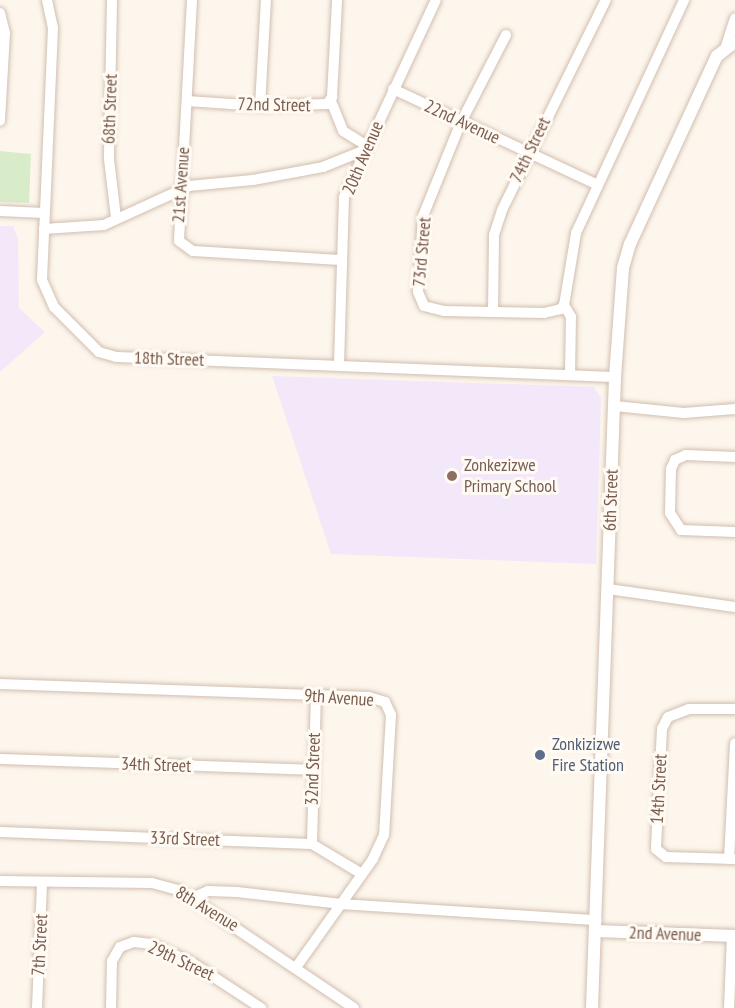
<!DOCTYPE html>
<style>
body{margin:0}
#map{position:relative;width:735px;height:1008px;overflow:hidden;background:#fdf6ec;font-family:"PT Sans Narrow",sans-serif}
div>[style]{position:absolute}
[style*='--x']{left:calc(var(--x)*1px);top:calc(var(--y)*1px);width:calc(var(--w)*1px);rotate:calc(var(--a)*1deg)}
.education>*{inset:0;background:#f3e8fa}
.green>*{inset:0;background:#d8ecc9}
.roads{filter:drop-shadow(0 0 2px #d1beb0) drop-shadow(0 0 2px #d1beb0)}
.minor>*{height:10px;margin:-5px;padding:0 5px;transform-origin:5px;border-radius:5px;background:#fff}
.tertiary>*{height:12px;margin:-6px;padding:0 6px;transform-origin:6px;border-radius:6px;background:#fff}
.dots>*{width:16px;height:16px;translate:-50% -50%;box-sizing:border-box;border:3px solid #fffaf3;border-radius:50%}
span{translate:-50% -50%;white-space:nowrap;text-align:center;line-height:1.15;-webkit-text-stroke:6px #fffaf3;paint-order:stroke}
.street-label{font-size:18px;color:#7a5c4d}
.education-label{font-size:18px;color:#785e54}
.left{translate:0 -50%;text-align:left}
.service-label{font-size:18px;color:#4e5e75}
</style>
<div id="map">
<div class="education">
<div style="clip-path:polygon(0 226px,13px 226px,18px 239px,19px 308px,45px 332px,0 372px)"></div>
<div style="clip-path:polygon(272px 376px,594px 387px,601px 398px,596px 564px,331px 554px)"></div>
</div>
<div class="green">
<div style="clip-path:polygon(0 151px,31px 154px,29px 203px,0 202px)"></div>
</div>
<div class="roads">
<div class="minor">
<div style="--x:47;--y:0;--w:29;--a:78"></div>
<div style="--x:53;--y:28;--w:252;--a:92.5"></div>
<div style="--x:42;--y:280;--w:30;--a:66"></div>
<div style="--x:54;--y:307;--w:64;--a:45"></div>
<div style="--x:99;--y:352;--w:18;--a:16"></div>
<div style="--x:116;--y:357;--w:499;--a:2.3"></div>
<div style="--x:112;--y:0;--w:159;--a:91.1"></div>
<div style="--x:109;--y:159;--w:59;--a:83.2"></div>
<div style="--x:192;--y:0;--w:241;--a:93.1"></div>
<div style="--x:179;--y:241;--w:17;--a:36"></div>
<div style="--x:193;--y:251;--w:147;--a:3.5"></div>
<div style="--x:0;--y:13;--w:21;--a:76"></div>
<div style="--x:5;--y:33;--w:88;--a:93.3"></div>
<div style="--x:506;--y:35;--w:98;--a:117.3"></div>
<div style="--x:461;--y:122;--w:101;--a:112"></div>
<div style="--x:423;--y:216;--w:76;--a:93.8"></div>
<div style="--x:418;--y:292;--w:15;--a:67"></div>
<div style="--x:424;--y:306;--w:21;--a:14"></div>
<div style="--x:444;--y:311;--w:100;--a:1.1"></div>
<div style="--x:544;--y:313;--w:17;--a:-13"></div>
<div style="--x:561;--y:309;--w:5;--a:-53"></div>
<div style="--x:726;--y:46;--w:29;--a:-72"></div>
<div style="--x:393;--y:89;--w:224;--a:25.1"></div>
<div style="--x:187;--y:101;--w:73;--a:3.9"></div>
<div style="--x:260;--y:106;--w:67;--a:-1.7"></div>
<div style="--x:327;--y:104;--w:9;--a:-54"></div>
<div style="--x:332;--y:97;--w:97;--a:-87"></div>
<div style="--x:331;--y:101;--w:32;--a:68"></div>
<div style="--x:343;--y:131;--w:28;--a:32"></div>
<div style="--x:260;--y:106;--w:106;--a:-86.8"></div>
<div style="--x:0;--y:211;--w:44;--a:2.6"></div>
<div style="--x:44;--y:229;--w:60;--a:-3.8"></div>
<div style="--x:104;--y:225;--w:94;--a:-24.6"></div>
<div style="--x:189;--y:186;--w:64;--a:-5.4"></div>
<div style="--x:253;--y:180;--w:71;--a:-10.5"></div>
<div style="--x:323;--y:167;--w:45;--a:-22"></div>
<div style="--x:564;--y:305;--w:73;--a:-80.5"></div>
<div style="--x:576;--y:233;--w:257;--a:-65.1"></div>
<div style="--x:564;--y:305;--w:14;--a:60"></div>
<div style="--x:571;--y:317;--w:56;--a:91"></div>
<div style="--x:493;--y:310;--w:75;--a:-89.2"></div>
<div style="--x:494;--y:235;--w:26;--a:-72"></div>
<div style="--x:502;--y:210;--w:234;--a:-63.7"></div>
<div style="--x:339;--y:365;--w:168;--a:-88.3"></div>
<div style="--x:344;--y:197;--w:217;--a:-65"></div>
<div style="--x:615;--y:406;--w:69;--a:5.8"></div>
<div style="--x:684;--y:413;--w:51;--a:-4.5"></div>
<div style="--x:735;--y:457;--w:49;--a:-177.7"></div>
<div style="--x:686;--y:455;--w:12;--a:156"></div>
<div style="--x:675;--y:460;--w:10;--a:114"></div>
<div style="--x:671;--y:469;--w:44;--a:91.3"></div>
<div style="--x:670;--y:513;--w:20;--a:57"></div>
<div style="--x:681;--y:530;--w:54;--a:2.1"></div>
<div style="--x:608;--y:589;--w:128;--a:8.1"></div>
<div style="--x:0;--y:684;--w:369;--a:2"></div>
<div style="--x:369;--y:697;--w:17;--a:17"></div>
<div style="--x:385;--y:702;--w:14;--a:65"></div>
<div style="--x:391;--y:715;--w:120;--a:93.3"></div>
<div style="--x:384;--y:835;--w:26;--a:115"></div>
<div style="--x:373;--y:859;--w:131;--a:125.4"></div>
<div style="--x:735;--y:709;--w:46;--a:180"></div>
<div style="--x:689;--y:709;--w:22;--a:159"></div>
<div style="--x:668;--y:717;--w:13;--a:117"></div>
<div style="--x:662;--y:729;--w:120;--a:92.9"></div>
<div style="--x:656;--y:849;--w:13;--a:39"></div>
<div style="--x:666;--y:857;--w:69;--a:1.7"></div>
<div style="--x:0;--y:759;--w:312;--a:2"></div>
<div style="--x:0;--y:832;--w:312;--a:2.2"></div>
<div style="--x:312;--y:844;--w:58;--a:31"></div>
<div style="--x:312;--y:844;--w:149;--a:-88.5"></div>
<div style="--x:729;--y:859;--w:116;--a:-87"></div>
<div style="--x:0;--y:881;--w:152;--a:0.8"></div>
<div style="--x:152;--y:883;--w:28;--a:15"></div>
<div style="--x:179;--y:890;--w:211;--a:34"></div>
<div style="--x:194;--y:897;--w:15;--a:-23"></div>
<div style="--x:208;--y:891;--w:29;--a:2"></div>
<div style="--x:237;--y:892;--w:105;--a:6.6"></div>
<div style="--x:341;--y:904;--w:256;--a:3.6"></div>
<div style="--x:37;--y:1008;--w:125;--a:-87.7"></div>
<div style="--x:111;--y:1008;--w:47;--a:-88.8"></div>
<div style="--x:112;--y:961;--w:16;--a:-60"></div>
<div style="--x:120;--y:947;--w:15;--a:-20"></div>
<div style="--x:134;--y:942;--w:17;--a:7"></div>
<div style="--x:151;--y:944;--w:44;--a:24.2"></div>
<div style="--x:191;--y:962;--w:84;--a:33.3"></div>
<div style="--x:729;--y:1008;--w:72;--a:-87.6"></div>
</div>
<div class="tertiary">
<div style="--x:596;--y:931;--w:139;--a:2.1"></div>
<div style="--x:592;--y:1008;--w:631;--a:-87.91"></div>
<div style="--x:615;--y:377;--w:109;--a:-85.8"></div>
<div style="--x:623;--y:268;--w:25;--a:-74"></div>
<div style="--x:630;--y:244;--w:207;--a:-65.2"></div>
<div style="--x:717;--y:56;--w:23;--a:-38"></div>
</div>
</div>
<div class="dots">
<div style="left:452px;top:476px;background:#8d6e63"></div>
<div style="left:540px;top:755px;background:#5c6f8a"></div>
</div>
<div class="street-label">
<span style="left:274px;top:105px;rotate:1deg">72nd Street</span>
<span style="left:110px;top:109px;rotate:-88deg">68th Street</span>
<span style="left:462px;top:122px;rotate:25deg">22nd Avenue</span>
<span style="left:530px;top:150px;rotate:-64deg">74th Street</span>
<span style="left:363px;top:158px;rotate:-67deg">20th Avenue</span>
<span style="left:181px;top:185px;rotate:-86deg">21st Avenue</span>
<span style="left:422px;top:252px;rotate:-85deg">73rd Street</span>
<span style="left:169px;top:359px;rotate:2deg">18th Street</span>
<span style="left:611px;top:500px;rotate:-88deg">6th Street</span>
<span style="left:339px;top:698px;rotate:4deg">9th Avenue</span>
<span style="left:156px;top:765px;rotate:2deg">34th Street</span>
<span style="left:313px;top:769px;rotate:-88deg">32nd Street</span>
<span style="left:659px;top:789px;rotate:-87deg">14th Street</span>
<span style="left:185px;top:839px;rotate:2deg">33rd Street</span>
<span style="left:207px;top:909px;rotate:31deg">8th Avenue</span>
<span style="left:665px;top:934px;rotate:2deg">2nd Avenue</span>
<span style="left:40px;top:945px;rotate:-87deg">7th Street</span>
<span style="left:181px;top:961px;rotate:25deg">29th Street</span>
</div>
<div class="education-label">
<span class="left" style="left:464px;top:476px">Zonkezizwe<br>Primary School</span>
</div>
<div class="service-label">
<span class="left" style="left:552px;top:755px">Zonkizizwe<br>Fire Station</span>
</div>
</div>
